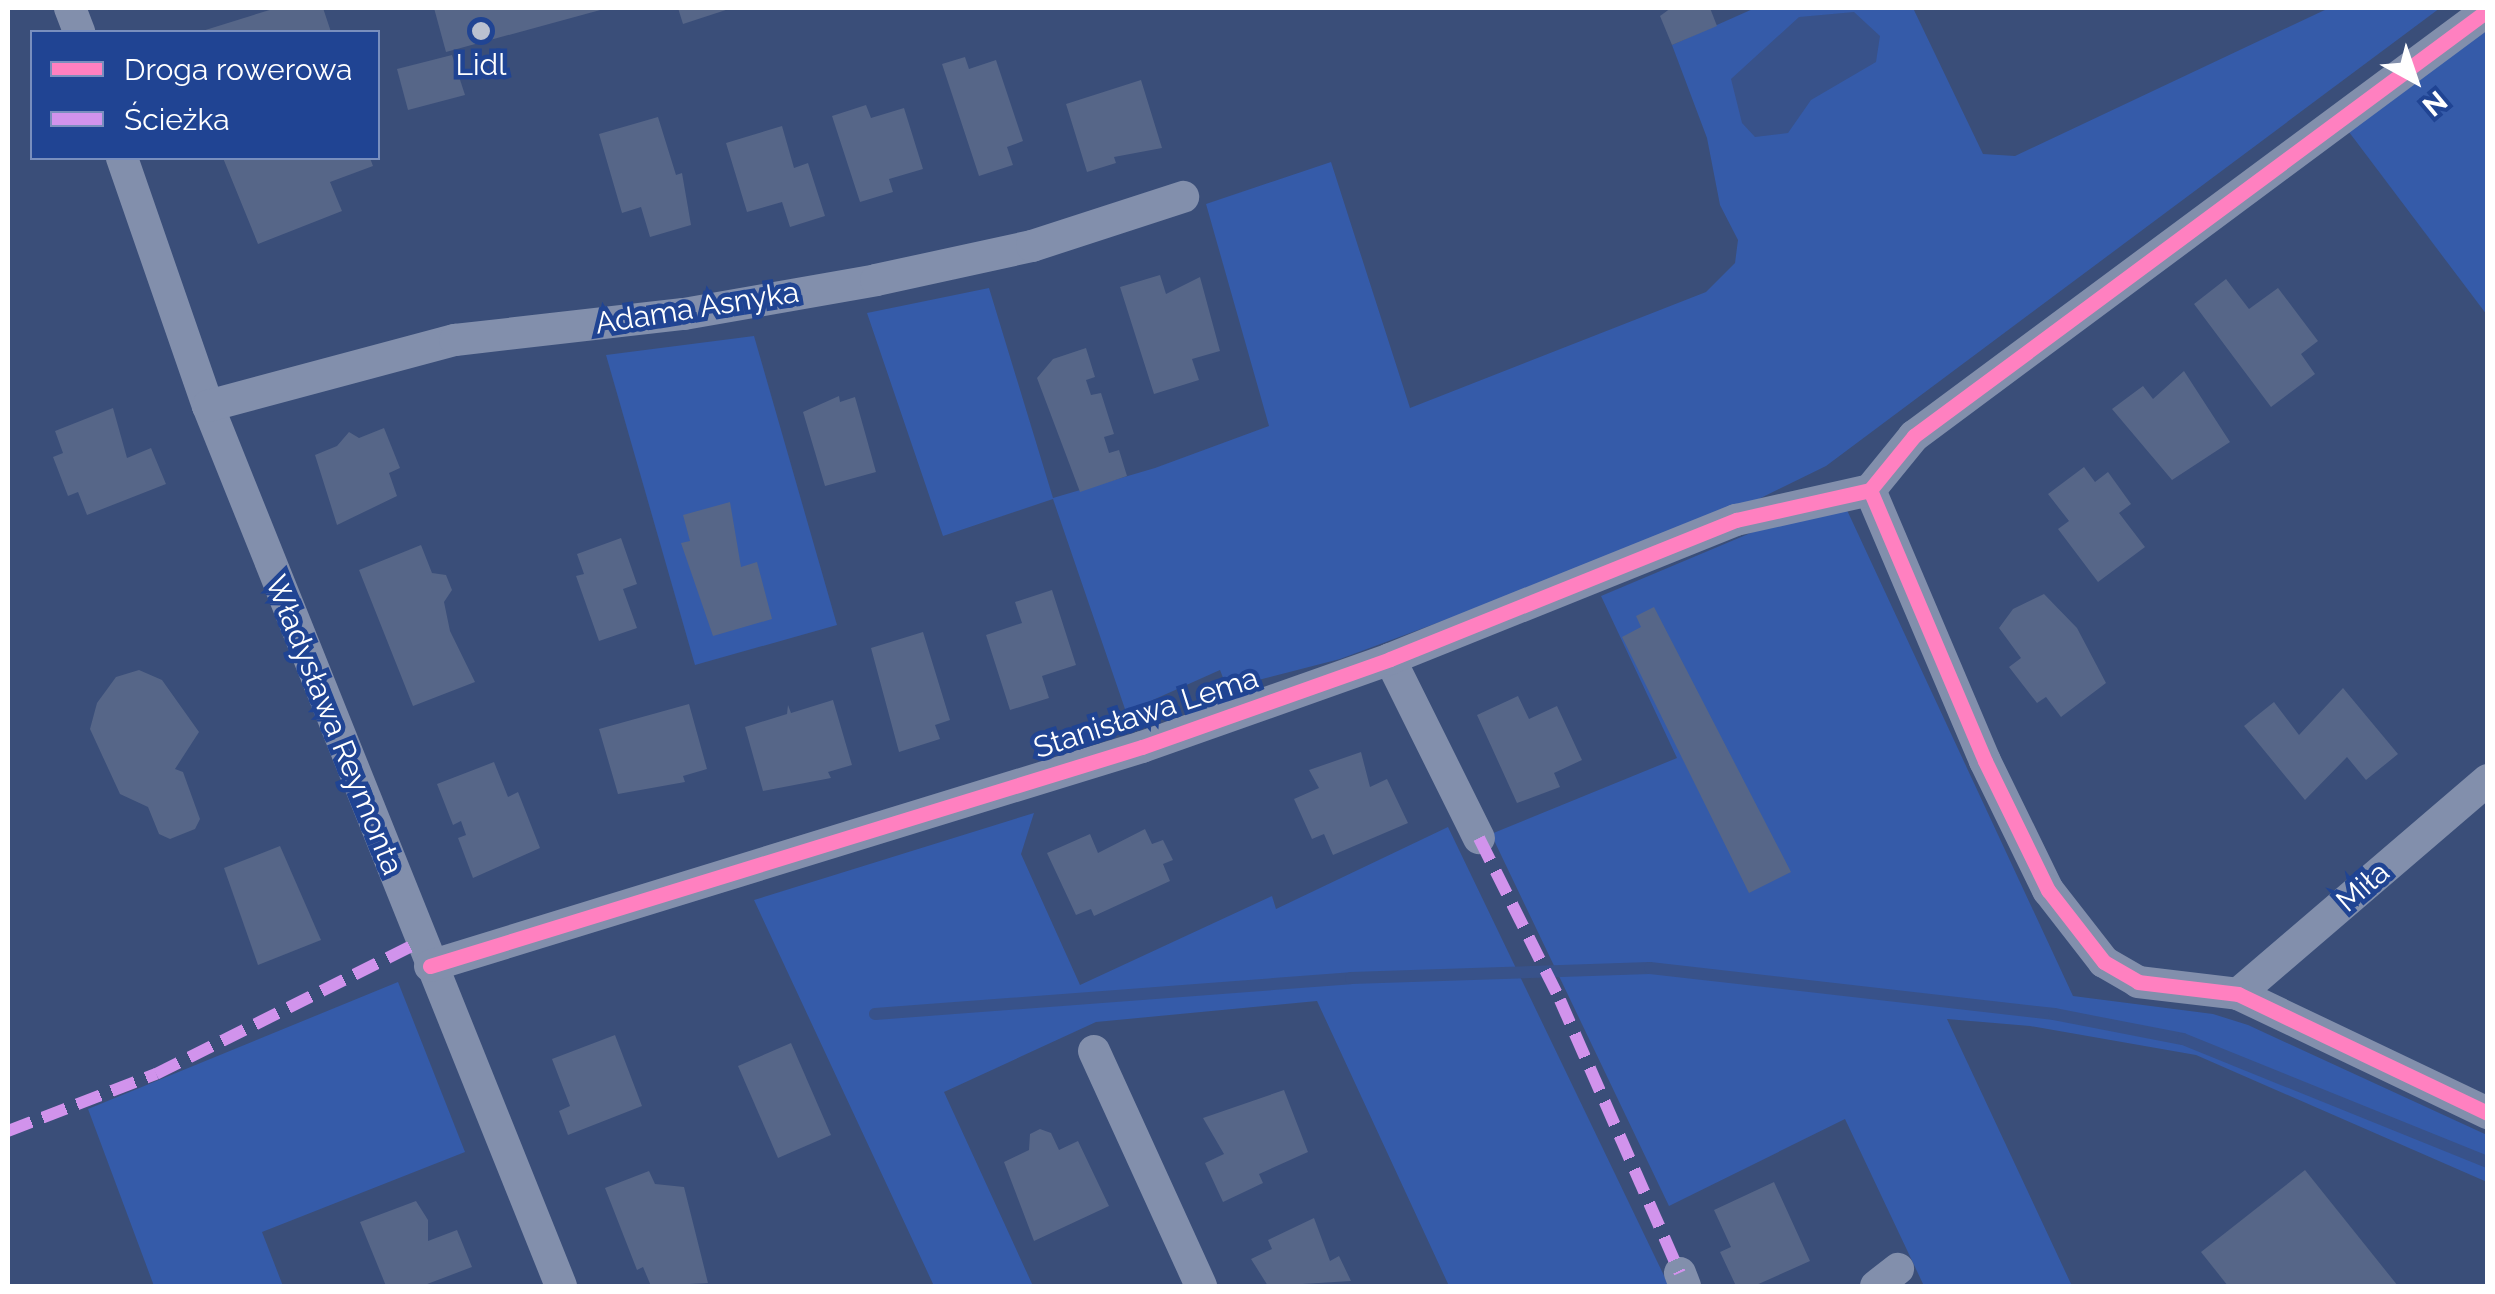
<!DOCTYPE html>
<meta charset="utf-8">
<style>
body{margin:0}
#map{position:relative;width:2495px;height:1294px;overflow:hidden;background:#3a4e79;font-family:Raleway,sans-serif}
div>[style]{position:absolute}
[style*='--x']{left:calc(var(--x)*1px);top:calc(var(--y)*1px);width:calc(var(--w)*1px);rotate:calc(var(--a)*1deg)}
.green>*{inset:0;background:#355ba9}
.water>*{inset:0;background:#38528a}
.stream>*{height:12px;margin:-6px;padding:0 6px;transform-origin:6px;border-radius:6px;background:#38528a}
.building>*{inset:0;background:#566688}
.street>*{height:32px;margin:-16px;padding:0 16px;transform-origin:16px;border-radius:16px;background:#828fac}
.quiet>*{height:12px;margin-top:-6px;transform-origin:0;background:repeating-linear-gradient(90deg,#d193ec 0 25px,transparent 0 37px)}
.cycleway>*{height:15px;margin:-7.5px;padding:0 7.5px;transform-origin:7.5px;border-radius:7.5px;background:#ff80c0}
.dots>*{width:28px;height:28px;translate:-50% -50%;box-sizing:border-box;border:5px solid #204493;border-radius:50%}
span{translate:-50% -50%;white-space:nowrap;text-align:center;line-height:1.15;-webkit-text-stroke:9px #204493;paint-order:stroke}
.poi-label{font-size:30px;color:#fff}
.street-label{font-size:30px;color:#fff}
.frame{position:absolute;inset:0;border:10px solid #fff;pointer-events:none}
.legend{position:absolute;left:30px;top:30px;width:350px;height:130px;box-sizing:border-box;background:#204493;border:2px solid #798fbe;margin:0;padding:12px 18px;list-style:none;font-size:30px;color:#fff}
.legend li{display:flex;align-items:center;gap:20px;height:50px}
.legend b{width:50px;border:2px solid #798fbe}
.north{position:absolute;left:2365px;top:30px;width:100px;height:100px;-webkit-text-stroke:8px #204493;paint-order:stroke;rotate:140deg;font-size:28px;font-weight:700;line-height:40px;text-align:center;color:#fff}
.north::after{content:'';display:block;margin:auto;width:35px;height:45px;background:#fff;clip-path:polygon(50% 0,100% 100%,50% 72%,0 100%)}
</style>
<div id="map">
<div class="green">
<div style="clip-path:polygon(1755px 8px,1913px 8px,1983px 154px,2015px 156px,2329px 8px,2440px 8px,1826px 466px,1720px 518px,1340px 659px,1227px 688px,1220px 670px,1126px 712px,1053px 499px,943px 536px,867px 313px,989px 288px,1053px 498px,1155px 468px,1269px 426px,1206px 204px,1331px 162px,1410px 408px,1706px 292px,1735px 263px,1738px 240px,1720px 205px,1707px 138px,1672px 45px)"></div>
<div style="clip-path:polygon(2487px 29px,2487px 315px,2349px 132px)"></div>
<div style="clip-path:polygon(754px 336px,837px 625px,695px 665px,606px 355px)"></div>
<div style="clip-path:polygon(1846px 508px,2073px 996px,2213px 1014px,2248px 1025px,2487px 1135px,2487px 1182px,2196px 1055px,2030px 1026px,1947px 1019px,2072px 1286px,1924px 1286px,1845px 1119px,1669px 1206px,1491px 834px,1677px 758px,1601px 596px,1753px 532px)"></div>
<div style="clip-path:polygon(1034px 813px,1021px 854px,1080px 985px,1272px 896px,1276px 909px,1448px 827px,1669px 1286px,1449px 1286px,1317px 1001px,1096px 1022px,944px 1092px,1033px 1286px,934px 1286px,754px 900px)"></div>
<div style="clip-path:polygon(398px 982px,465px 1152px,262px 1232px,283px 1286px,154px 1286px,88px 1109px)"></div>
</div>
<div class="water">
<div style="clip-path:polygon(1854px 12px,1880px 36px,1876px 62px,1811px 100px,1788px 133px,1755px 137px,1742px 123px,1731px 79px,1799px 17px)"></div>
</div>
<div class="stream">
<div style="--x:875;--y:1014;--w:477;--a:-4.3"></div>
<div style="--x:1351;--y:978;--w:299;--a:-1.9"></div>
<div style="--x:1650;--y:968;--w:407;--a:6.5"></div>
<div style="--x:2054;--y:1014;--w:131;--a:11"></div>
<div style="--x:2183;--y:1039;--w:329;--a:22"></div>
</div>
<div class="building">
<div style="clip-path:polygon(276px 8px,323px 8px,331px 32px,199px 32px)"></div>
<div style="clip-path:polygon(434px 8px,603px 8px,604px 9px,446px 52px)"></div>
<div style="clip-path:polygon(678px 8px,732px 8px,683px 24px)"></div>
<div style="clip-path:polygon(1671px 8px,1710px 8px,1717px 26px,1672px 45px,1660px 16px)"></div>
<div style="clip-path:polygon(452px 55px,465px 95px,408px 110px,397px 69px)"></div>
<div style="clip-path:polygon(965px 57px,969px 69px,996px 60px,1023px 141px,1007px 147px,1013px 165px,979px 176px,942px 64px)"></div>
<div style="clip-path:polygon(1141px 80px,1162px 148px,1114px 157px,1116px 163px,1087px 172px,1066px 104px)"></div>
<div style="clip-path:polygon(866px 105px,871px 118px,904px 108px,923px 169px,889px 179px,893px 192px,860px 202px,832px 116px)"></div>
<div style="clip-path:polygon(658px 117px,676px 175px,682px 173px,691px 225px,650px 237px,641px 207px,622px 213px,599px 134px)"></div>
<div style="clip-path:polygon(782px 126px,794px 168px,808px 163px,825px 216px,790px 227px,782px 202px,747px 212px,726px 143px)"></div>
<div style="clip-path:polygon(223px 158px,370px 158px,373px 166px,330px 182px,342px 211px,258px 244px)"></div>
<div style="clip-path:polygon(1160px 275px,1166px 294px,1200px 277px,1220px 351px,1192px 359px,1199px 380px,1154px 394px,1120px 287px)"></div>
<div style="clip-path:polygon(2226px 279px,2249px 309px,2278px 288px,2318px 341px,2301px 354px,2315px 374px,2271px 407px,2194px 304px)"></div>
<div style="clip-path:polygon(1086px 348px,1095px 377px,1086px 380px,1091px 395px,1101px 393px,1114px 434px,1104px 437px,1109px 453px,1119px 450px,1127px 476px,1080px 492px,1037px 378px,1053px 359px)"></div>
<div style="clip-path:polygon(2184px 371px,2230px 442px,2172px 480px,2112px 409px,2143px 386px,2153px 399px)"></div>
<div style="clip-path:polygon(839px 396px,840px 402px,855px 397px,876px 472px,825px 486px,803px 412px)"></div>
<div style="clip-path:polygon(113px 408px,127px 458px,151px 448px,166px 484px,87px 515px,78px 492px,68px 496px,53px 457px,63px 453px,55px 431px)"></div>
<div style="clip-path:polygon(384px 428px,400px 468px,389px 473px,397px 496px,337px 525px,315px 455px,337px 446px,349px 432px,359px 438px)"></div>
<div style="clip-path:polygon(2084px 467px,2095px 482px,2108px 472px,2131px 504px,2119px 513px,2145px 547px,2098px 582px,2058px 529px,2069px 521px,2048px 494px)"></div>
<div style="clip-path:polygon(730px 502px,741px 567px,757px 562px,772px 619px,713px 636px,681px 543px,690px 541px,683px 515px)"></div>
<div style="clip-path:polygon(621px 538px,637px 584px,623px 589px,637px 628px,599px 641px,576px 576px,584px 574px,577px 554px)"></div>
<div style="clip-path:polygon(421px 545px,432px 573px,446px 575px,452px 590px,444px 602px,450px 631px,475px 682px,413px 706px,359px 570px)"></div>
<div style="clip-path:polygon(1052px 590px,1076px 665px,1042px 676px,1049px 698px,1010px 710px,986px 635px,1022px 623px,1015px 602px)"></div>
<div style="clip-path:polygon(2044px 594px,2077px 628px,2106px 683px,2061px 717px,2046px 697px,2037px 703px,2009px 667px,2021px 658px,1999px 628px,2013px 609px)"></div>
<div style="clip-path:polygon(1654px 607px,1791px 872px,1749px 893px,1622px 637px,1641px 627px,1636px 616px)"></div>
<div style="clip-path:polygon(923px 632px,950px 720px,935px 725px,940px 739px,899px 752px,871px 648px)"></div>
<div style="clip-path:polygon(139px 670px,162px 680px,199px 732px,175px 769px,183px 772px,200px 819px,195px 829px,170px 839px,159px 834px,148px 807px,120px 794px,90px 729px,97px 703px,116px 677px)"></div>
<div style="clip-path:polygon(2343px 688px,2398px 754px,2366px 780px,2347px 757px,2305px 800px,2244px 726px,2274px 702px,2299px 735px)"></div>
<div style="clip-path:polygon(1518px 696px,1529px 719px,1557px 706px,1582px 760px,1554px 773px,1560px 787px,1517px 803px,1477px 715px)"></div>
<div style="clip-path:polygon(833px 700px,852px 765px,828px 772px,831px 778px,763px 791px,745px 727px,787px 714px,788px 705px,791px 713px)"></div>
<div style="clip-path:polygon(689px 704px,707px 769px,683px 776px,685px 782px,618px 794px,599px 729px)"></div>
<div style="clip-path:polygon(1361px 752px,1370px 787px,1387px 779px,1408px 823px,1333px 855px,1324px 834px,1312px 839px,1294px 799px,1319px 788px,1309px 770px)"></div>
<div style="clip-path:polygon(494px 762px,508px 797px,518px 792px,540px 848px,473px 878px,458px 838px,466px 835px,461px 821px,453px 825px,437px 784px)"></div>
<div style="clip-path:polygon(1145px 829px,1152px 844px,1163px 840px,1173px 860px,1163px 864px,1170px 881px,1094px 916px,1091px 909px,1076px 915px,1047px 853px,1090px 834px,1098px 853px)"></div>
<div style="clip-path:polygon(280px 846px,321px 940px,258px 965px,224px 868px)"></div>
<div style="clip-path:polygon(615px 1035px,642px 1106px,568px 1135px,559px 1111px,570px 1106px,552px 1059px)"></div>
<div style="clip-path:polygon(791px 1043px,831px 1135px,778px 1158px,738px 1066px)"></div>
<div style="clip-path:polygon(1284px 1090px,1308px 1152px,1259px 1174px,1263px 1183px,1223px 1202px,1205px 1163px,1224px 1154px,1203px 1118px)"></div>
<div style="clip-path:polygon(1040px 1129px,1051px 1133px,1059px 1150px,1078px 1141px,1109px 1206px,1034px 1241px,1004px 1162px,1029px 1150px,1030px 1134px)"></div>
<div style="clip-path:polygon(2305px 1170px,2398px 1286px,2228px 1286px,2201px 1252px)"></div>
<div style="clip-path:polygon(649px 1171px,655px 1184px,684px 1187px,708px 1283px,651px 1286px,643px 1267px,637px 1270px,605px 1188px)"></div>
<div style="clip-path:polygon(1774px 1182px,1810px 1261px,1754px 1286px,1736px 1286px,1720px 1252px,1731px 1247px,1714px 1210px)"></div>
<div style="clip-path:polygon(416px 1201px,428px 1220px,428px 1241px,457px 1230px,472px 1267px,422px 1286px,386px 1286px,360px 1222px)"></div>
<div style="clip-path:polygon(1314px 1218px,1330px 1261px,1339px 1256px,1351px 1281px,1268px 1286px,1251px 1259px,1272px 1249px,1268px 1240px)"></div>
</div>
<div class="street">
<div style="--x:70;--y:8;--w:26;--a:69"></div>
<div style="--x:2488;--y:10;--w:715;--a:143.42"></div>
<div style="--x:1914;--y:436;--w:70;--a:129.2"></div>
<div style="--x:1870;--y:490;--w:294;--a:67"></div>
<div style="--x:1985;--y:761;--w:144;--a:64"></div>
<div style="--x:2048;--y:890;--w:91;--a:52.1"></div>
<div style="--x:2104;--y:962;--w:39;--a:30"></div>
<div style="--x:2138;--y:982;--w:101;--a:6.8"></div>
<div style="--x:2238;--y:994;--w:277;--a:25.5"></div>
<div style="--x:122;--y:158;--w:262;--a:70.9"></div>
<div style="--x:208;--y:406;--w:948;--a:68.14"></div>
<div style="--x:208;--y:406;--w:256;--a:-15"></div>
<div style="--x:455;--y:340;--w:230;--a:-6.5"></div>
<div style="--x:684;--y:314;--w:195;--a:-10"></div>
<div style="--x:876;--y:280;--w:160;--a:-12.3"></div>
<div style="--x:1032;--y:246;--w:159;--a:-18"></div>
<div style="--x:1390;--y:659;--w:200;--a:63.6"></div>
<div style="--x:430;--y:966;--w:745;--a:-17.1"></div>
<div style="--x:1142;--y:747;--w:263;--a:-19.5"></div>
<div style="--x:1390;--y:659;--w:373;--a:-21.9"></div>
<div style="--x:1736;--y:520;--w:137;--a:-12.6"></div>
<div style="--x:2238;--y:994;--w:329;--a:-40.6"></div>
<div style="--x:1094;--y:1051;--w:258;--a:65.5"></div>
<div style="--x:1680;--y:1273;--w:14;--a:69"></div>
<div style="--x:1876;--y:1286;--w:28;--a:-38"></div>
</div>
<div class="quiet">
<div style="--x:1479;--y:838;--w:181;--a:63.4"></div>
<div style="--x:1560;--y:1000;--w:298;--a:66.3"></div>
<div style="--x:8;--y:1131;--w:159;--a:-21.1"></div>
<div style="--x:156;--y:1074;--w:295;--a:-26.6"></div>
</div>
<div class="cycleway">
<div style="--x:2488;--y:10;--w:715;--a:143.42"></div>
<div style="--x:1914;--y:436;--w:70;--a:129.2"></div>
<div style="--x:1870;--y:490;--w:294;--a:67"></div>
<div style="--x:1985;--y:761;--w:144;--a:64"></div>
<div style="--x:2048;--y:890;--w:91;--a:52.1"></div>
<div style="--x:2104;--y:962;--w:39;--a:30"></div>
<div style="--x:2138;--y:982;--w:101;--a:6.8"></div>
<div style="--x:2238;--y:994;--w:277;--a:25.5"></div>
<div style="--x:430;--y:966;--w:745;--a:-17.1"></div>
<div style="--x:1142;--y:747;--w:263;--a:-19.5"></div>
<div style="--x:1390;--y:659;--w:373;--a:-21.9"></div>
<div style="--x:1736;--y:520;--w:137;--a:-12.6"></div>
</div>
<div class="dots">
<div style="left:481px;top:31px;background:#bac1d0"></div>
</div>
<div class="poi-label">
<span style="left:481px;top:65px">Lidl</span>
</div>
<div class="street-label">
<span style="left:697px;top:308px;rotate:-9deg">Adama Asnyka</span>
<span style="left:1146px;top:713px;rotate:-18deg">Stanisława Lema</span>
<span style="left:334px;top:725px;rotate:68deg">Władysława Reymonta</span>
<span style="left:2363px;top:887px;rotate:-41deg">Miła</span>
</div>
<div class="frame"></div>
<ul class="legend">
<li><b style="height:12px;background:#ff80c0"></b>Droga rowerowa</li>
<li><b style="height:12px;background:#d193ec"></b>Ścieżka</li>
</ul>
<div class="north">N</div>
</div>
